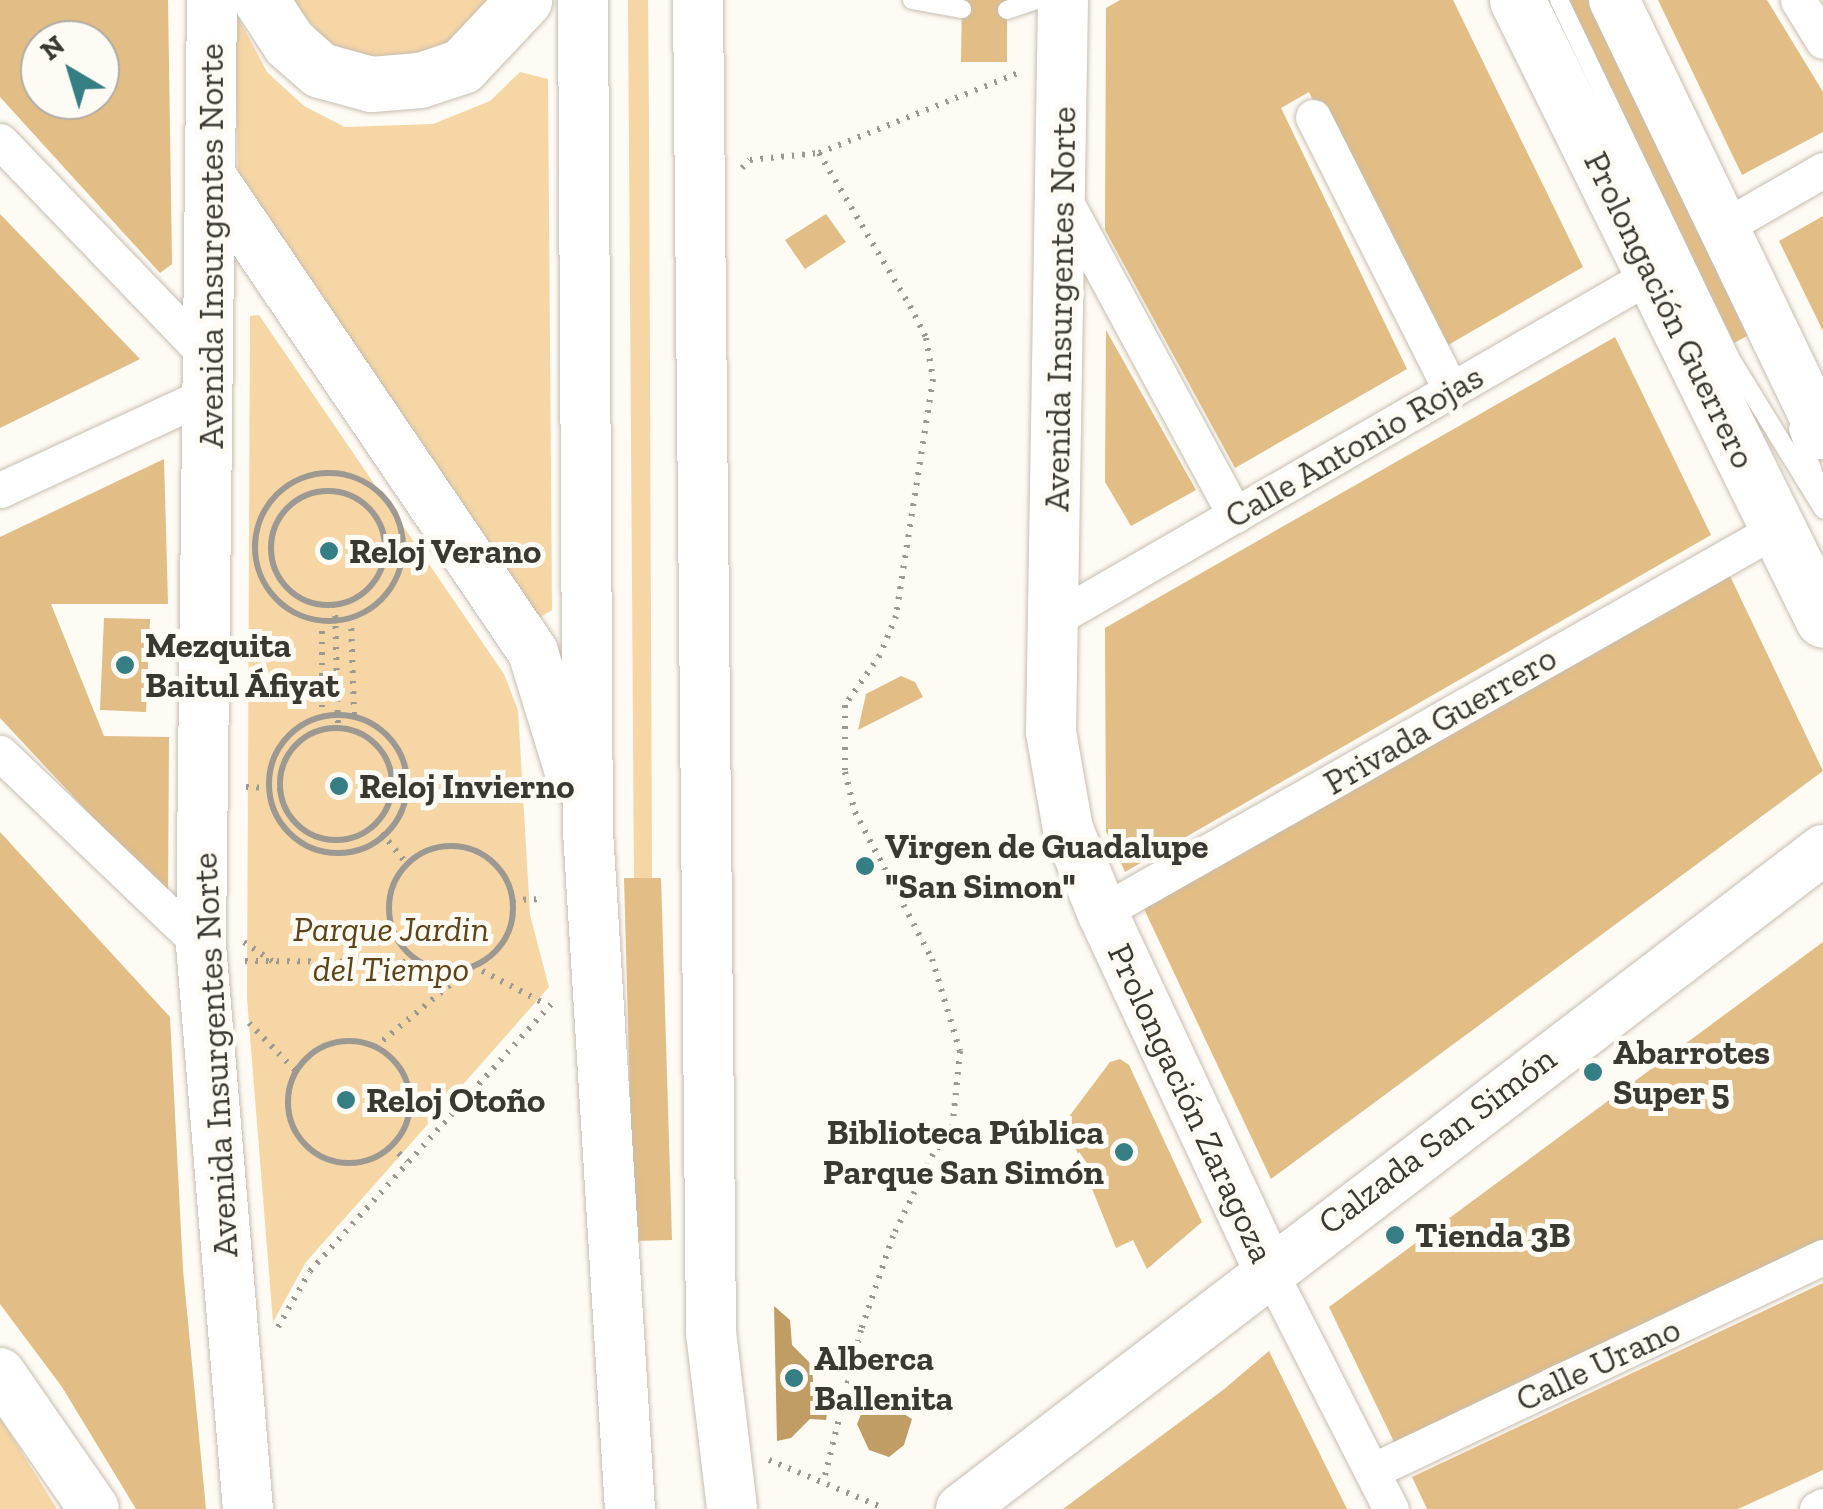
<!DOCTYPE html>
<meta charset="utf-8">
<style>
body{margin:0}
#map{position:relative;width:1823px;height:1509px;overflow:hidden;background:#fefaf4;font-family:"Zilla Slab",serif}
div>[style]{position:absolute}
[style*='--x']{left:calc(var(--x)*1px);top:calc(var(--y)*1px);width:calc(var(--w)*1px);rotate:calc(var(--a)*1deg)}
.green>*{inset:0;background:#f7d6a5}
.water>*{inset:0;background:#c19d66}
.building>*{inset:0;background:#e2bd85}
.path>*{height:6px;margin-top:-3px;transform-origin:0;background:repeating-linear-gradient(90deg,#9c9892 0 2.5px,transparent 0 10.5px)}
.path>.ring{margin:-3px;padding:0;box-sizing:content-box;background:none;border:6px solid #9c9892;border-radius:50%}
.roads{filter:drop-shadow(0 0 2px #c7beb0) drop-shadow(0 0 2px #c7beb0)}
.lane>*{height:18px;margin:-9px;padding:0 9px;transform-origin:9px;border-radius:9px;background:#fff}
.street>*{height:35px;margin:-17.5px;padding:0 17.5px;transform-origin:17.5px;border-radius:17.5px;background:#fff}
.secondary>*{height:50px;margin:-25px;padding:0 25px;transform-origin:25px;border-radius:25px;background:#fff}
.primary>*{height:55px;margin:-27.5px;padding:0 27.5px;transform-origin:27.5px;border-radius:27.5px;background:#fff}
.highway>*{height:55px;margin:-27.5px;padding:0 27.5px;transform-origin:27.5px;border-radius:27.5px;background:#fff}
.dots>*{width:28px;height:28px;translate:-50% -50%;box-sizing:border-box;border:5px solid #fefaf4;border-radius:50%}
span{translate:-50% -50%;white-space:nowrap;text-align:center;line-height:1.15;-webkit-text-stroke:10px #fefaf4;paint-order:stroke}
.street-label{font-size:35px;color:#3b3731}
.poi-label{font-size:35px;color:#3b3731;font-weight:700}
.left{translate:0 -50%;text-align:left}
.right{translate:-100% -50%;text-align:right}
.park-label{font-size:35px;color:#5d4419;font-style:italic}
.north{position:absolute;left:20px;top:20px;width:100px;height:100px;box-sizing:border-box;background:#fefaf4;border:2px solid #b0aca6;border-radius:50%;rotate:322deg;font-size:28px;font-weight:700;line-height:40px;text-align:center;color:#3b3731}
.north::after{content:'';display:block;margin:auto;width:35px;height:45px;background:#357e84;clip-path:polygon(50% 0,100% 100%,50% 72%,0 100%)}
</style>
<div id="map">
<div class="green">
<div style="clip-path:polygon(290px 0,495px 0,472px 31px,422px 59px,379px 64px,331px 46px)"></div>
<div style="clip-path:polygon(628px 0,648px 0,649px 127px,652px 878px,634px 879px)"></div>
<div style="clip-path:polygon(234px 10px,267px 72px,304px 106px,345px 127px,433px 124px,490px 101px,520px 72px,548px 79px,552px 610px,534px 621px,238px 177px)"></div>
<div style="clip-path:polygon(259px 315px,504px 674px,518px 710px,530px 915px,549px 987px,306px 1262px,273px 1322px,247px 999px,250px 316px)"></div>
<div style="clip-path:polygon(0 1418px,11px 1435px,57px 1509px,0 1509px)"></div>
</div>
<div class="water">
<div style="clip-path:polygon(774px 1306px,790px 1320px,792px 1345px,812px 1365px,814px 1398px,830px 1397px,826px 1420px,810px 1419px,791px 1438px,777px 1441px)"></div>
<div style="clip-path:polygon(888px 1404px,912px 1419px,904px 1445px,889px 1457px,869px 1450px,857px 1424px,862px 1412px,877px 1413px)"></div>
</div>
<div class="building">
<div style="clip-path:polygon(evenodd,0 0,168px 0,172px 264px,160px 273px,0 97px,0 0,40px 40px,100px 40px,100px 100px,40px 100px,40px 40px)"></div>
<div style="clip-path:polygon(962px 0,1007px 0,1007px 62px,961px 62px)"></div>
<div style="clip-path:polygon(1120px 0,1453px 0,1583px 267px,1436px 352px,1309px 92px,1281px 108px,1407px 369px,1235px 468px,1105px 230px,1106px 8px)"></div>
<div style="clip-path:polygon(1560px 0,1602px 0,1751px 334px,1734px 343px,1715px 304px,1708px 308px)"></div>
<div style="clip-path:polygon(1658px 0,1767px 0,1823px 92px,1823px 132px,1742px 175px)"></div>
<div style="clip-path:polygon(0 214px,140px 359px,0 428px)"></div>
<div style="clip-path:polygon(826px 214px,846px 242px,805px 269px,785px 240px)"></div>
<div style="clip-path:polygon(1823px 216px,1823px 331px,1779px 241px)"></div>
<div style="clip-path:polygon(1106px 330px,1196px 490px,1131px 526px,1105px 482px)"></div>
<div style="clip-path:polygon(1615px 337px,1711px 535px,1125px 872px,1106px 831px,1105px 628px)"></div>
<div style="clip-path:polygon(164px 459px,168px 604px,51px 604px,104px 736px,169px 737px,168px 898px,0 718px,0 537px)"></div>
<div style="clip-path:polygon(1730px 576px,1823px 771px,1271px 1179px,1144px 909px)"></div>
<div style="clip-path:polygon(104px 618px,150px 619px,146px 712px,100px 710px)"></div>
<div style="clip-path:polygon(901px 676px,915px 682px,923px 697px,858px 730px,866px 694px)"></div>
<div style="clip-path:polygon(0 832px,170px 1017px,183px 1270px,206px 1509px,136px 1509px,62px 1387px,0 1304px)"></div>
<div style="clip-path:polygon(624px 878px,661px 878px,672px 1240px,634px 1241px)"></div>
<div style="clip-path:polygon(1823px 942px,1823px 1246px,1397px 1448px,1329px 1307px)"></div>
<div style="clip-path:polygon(1120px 1059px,1129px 1065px,1202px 1222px,1147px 1269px,1133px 1240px,1116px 1248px,1065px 1122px,1110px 1062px)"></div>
<div style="clip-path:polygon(1823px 1283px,1823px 1470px,1738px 1509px,1427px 1509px,1412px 1477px)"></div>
<div style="clip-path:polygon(1269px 1351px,1347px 1509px,1063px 1509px,1223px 1390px)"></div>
</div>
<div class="path">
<div style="--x:819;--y:153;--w:178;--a:59.3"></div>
<div style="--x:910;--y:306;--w:36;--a:63"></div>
<div style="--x:926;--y:338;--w:42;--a:80.3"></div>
<div style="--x:933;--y:379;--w:240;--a:98.9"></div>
<div style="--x:896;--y:616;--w:42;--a:112.3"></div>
<div style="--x:880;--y:655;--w:61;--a:125"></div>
<div style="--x:845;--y:705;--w:67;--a:90"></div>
<div style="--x:845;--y:772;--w:41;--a:76"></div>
<div style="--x:855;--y:812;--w:166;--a:62.4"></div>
<div style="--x:932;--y:959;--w:96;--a:73.1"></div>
<div style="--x:960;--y:1051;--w:80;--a:95.7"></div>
<div style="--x:952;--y:1131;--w:30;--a:130"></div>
<div style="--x:933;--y:1154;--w:91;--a:116"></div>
<div style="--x:893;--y:1236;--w:99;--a:108.8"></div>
<div style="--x:861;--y:1330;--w:154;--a:103.9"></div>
<div style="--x:742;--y:168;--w:11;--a:-45"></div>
<div style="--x:750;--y:160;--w:69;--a:-5.8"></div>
<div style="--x:819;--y:153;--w:214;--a:-21.9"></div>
<div class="ring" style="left:255px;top:473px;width:142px;height:142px"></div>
<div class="ring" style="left:271px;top:491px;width:108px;height:108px"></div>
<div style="--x:335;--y:605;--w:123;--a:88.6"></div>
<div style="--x:351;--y:618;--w:98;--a:88.2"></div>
<div style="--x:322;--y:621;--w:95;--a:90"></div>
<div class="ring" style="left:269px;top:715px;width:132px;height:132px"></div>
<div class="ring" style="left:280px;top:728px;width:106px;height:106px"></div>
<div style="--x:246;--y:787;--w:34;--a:2"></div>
<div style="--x:375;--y:825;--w:50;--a:50.6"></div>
<div class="ring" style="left:389px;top:846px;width:118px;height:118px"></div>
<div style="--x:513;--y:900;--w:24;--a:-2"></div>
<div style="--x:244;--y:942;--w:37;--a:34"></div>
<div style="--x:245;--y:961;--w:172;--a:0.3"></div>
<div style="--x:249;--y:1023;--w:69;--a:45.6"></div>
<div class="ring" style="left:288px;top:1041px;width:116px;height:116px"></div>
<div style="--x:375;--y:1047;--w:127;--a:-39.6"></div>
<div style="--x:473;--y:966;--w:81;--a:27.8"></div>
<div style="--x:391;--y:1146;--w:22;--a:43"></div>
<div style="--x:278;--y:1327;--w:64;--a:-60.3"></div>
<div style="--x:310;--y:1271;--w:367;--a:-47.9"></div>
<div style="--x:769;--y:1460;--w:119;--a:22.7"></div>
</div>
<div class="roads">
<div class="lane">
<div style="--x:912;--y:0;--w:51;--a:10.2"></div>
<div style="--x:1559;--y:0;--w:400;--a:64.4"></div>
<div style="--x:1732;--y:361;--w:174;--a:58.4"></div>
<div style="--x:1007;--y:10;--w:31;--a:-19"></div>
<div style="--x:1798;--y:429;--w:64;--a:70.7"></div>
</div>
<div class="street">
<div style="--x:1798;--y:0;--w:48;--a:58.6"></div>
<div style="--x:1313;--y:117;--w:306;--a:63.2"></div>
<div style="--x:0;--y:141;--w:304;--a:46.1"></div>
<div style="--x:1063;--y:197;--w:362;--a:61.6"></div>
<div style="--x:1724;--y:227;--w:114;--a:-29.9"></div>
<div style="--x:0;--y:490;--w:231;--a:-24.8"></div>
<div style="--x:1056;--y:618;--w:688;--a:-29.99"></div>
<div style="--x:0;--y:753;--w:278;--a:43.7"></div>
<div style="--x:1102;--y:912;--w:777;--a:-29.6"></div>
<div style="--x:1268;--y:1268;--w:271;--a:63"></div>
<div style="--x:1372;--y:1471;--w:499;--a:-25.4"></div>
<div style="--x:1817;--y:1509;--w:7;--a:-27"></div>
</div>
<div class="secondary">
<div style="--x:212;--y:0;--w:945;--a:90.67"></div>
<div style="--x:201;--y:945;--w:566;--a:85.24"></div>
<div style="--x:583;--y:0;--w:831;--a:89.66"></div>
<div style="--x:588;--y:831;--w:679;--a:86.46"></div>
<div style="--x:698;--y:0;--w:1332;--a:89.44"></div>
<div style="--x:711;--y:1332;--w:178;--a:83.2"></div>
<div style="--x:1063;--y:0;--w:732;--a:90.94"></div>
<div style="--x:1051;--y:732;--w:98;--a:80.1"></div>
<div style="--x:1068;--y:829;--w:90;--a:67.7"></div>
<div style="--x:1102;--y:912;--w:393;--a:65"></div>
<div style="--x:1614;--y:0;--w:482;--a:64.3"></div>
<div style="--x:212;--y:178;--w:572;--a:55.89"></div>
<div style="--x:533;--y:652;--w:133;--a:72.9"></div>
<div style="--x:0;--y:1373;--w:165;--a:55.3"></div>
<div style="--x:961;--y:1509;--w:1085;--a:-37.4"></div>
</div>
<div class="primary">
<div style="--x:1517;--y:0;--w:691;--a:63.73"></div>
</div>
<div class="highway">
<div style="--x:261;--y:0;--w:51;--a:56.9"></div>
<div style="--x:289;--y:43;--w:41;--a:41.1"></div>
<div style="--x:320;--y:70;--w:53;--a:15.4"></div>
<div style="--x:371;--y:84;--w:49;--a:-4.7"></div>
<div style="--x:420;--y:80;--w:44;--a:-18.4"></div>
<div style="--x:462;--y:66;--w:91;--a:-46.8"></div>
</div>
</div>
<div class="dots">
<div style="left:329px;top:551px;background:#357e84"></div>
<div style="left:125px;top:665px;background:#357e84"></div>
<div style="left:339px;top:786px;background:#357e84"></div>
<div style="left:865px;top:866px;background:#357e84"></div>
<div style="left:1593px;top:1072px;background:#357e84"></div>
<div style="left:346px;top:1100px;background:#357e84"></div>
<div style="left:1124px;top:1152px;background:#357e84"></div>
<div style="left:1395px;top:1235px;background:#357e84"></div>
<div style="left:794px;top:1378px;background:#357e84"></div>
</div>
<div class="street-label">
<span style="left:211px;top:246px;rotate:-90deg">Avenida Insurgentes Norte</span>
<span style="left:1060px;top:309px;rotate:-89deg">Avenida Insurgentes Norte</span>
<span style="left:1670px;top:310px;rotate:64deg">Prolongación Guerrero</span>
<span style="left:1354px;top:446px;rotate:-30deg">Calle Antonio Rojas</span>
<span style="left:1440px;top:720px;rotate:-30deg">Privada Guerrero</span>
<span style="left:215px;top:1055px;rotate:-93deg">Avenida Insurgentes Norte</span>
<span style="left:1191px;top:1103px;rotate:65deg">Prolongación Zaragoza</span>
<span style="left:1437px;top:1140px;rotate:-37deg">Calzada San Simón</span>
<span style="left:1598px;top:1364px;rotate:-25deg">Calle Urano</span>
</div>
<div class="poi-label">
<span class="left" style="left:349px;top:551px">Reloj Verano</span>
<span class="left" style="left:145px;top:665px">Mezquita<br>Baitul Áfiyat</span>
<span class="left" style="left:359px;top:786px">Reloj Invierno</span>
<span class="left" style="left:885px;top:866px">Virgen de Guadalupe<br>"San Simon"</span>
<span class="left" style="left:1613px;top:1072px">Abarrotes<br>Super 5</span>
<span class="left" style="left:366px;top:1100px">Reloj Otoño</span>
<span class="right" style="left:1104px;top:1152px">Biblioteca Pública<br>Parque San Simón</span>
<span class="left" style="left:1415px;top:1235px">Tienda 3B</span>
<span class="left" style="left:814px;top:1378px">Alberca<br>Ballenita</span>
</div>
<div class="park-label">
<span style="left:391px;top:949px">Parque Jardin<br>del Tiempo</span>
</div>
<div class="north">N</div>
</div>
